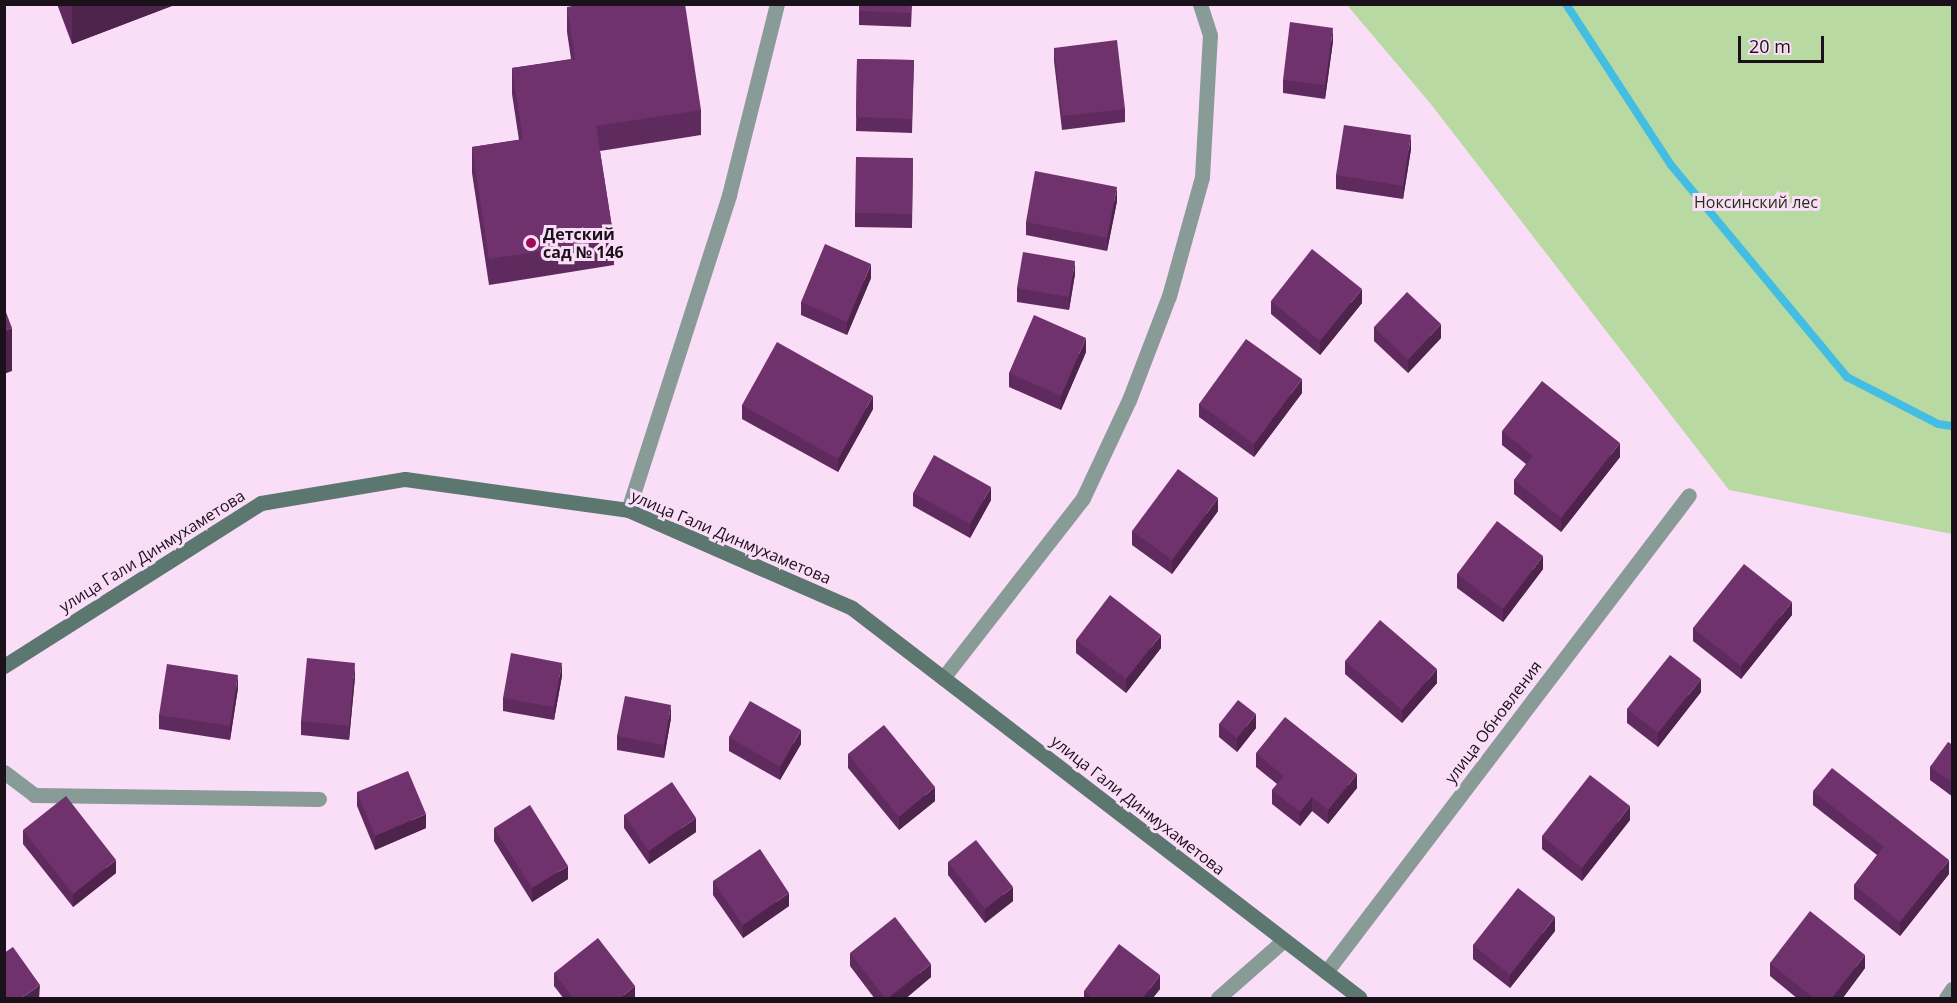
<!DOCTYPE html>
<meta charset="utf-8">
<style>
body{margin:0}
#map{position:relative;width:1957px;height:1003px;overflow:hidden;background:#faddf7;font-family:"Open Sans",sans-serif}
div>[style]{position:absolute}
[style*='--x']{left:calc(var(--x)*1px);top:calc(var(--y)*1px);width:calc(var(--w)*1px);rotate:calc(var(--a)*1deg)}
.green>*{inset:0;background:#b8d9a1}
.stream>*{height:8px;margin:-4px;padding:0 4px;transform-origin:4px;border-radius:4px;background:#43bee2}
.street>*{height:15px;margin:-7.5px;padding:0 7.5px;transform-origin:7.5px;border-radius:7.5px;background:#899b97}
.secondary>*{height:15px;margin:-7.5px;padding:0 7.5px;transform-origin:7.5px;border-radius:7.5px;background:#5c7670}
.wall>*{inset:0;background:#5f2b5e}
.shaded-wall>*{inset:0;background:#4e234c}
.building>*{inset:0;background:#6f326d}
.dots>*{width:16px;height:16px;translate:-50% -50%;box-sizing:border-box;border:3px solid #faddf7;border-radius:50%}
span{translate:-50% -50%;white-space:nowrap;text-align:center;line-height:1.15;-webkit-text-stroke:6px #faddf7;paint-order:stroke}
.park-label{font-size:16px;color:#1f3110}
.poi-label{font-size:16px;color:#1b111a;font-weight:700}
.left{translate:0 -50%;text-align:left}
.street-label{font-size:16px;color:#1b111a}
.frame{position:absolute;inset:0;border:6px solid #1b111a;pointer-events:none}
.scale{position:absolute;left:1738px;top:36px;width:86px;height:27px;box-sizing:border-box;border:3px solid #1b111a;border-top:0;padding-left:8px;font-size:18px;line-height:21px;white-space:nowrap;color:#1b111a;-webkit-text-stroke:4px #faddf7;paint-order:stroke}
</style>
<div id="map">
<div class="green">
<div style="clip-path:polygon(1347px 5px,1952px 5px,1952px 534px,1729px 490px,1430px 103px)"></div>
</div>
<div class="stream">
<div style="--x:1566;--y:4;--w:192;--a:56.9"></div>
<div style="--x:1671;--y:165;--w:276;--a:50.3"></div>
<div style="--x:1847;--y:377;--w:102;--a:27.3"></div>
<div style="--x:1938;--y:424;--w:14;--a:8"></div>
</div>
<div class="street">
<div style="--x:628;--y:510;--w:331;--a:-72.2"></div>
<div style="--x:729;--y:195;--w:197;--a:-75.9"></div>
<div style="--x:943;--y:678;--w:228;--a:-52.1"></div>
<div style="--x:1083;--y:498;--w:108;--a:-64.9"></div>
<div style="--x:1129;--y:400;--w:111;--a:-69"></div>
<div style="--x:1169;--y:296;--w:123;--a:-74.5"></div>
<div style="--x:1202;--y:177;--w:142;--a:-86.8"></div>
<div style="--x:1210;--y:35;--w:33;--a:-108"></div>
<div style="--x:4;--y:772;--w:38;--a:37"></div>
<div style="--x:34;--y:795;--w:285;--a:0.8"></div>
<div style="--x:1326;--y:972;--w:599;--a:-52.73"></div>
<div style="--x:1218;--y:998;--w:88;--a:-41.3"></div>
<div style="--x:1946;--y:998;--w:11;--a:-56"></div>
</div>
<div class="secondary">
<div style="--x:4;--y:666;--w:304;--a:-32.4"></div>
<div style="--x:261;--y:503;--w:146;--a:-9.5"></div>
<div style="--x:405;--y:479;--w:225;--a:7.9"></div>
<div style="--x:628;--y:510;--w:244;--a:23.6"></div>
<div style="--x:852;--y:608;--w:640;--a:37.51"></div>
</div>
<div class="wall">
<div style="clip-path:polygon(57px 4px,177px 4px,72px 44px)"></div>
<div style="clip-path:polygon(859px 4px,912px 4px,911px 27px,859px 25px)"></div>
<div style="clip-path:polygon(567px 7px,701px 110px,701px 135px,600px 151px,614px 240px,614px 265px,489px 285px,472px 173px,472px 147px,519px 140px,512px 94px,512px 68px,571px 59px,567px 32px)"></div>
<div style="clip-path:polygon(1333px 41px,1325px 99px,1283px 93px,1283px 80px)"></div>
<div style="clip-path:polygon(1054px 48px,1125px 109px,1125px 122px,1062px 130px,1054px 61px)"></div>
<div style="clip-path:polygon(857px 59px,914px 60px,912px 133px,856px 131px)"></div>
<div style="clip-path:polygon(1411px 149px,1403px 199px,1336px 189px,1336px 175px)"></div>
<div style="clip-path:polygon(913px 158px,912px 228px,855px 227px,855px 213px)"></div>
<div style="clip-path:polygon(1117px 201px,1107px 251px,1026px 235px,1026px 222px)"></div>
<div style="clip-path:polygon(1075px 274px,1069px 310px,1017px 302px,1017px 288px)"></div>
<div style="clip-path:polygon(871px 278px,847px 335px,801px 315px,801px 302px)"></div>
<div style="clip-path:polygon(1271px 301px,1362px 303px,1320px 355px,1271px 314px)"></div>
<div style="clip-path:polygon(1374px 327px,1441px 338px,1408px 373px,1374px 341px)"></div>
<div style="clip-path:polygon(1086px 352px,1061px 410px,1009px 387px,1009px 373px)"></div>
<div style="clip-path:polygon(1302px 393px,1254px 457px,1199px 417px,1199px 404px)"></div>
<div style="clip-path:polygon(742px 405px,873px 409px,838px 472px,742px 419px)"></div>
<div style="clip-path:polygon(1502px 431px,1620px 457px,1561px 532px,1514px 494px,1514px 480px,1526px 464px,1502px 445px)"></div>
<div style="clip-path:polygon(913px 493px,991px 500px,970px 538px,913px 506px)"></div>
<div style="clip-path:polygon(1218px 511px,1172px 574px,1132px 545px,1132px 531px)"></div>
<div style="clip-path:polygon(1543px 569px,1503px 622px,1457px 588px,1457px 574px)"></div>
<div style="clip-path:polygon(1792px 615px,1741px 679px,1693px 641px,1693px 628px)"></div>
<div style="clip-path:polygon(1076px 640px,1161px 648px,1126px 693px,1076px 653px)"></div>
<div style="clip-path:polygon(1345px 661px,1437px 683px,1402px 723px,1345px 674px)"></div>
<div style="clip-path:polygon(562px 676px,554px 720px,503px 711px,503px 698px)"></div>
<div style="clip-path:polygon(355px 677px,349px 740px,301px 735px,301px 721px)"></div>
<div style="clip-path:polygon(238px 688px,230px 740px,159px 729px,159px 715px)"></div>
<div style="clip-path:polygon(1701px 692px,1658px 747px,1627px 723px,1627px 709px)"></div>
<div style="clip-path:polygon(671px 718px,664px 758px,617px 750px,617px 736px)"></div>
<div style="clip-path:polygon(1219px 724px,1256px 728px,1237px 752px,1219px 737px)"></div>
<div style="clip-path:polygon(729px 737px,801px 744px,780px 780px,729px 751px)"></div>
<div style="clip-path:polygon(1953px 745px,1953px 797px,1930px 780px,1930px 767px)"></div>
<div style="clip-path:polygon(1256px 753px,1357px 788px,1328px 824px,1312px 811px,1300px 826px,1272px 804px,1272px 790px,1277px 784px,1256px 767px)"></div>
<div style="clip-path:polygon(848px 754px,935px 801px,899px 830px,848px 768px)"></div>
<div style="clip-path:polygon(1813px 791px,1949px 874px,1900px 936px,1854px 899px,1854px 885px,1877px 855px,1813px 805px)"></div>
<div style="clip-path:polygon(357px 792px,426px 828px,375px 850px,357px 806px)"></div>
<div style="clip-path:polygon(624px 815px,696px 832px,649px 864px,624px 828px)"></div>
<div style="clip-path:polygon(1630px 820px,1582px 881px,1542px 849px,1542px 836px)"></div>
<div style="clip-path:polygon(494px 828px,568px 879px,532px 902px,494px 841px)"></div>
<div style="clip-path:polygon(23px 830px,116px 873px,73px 907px,23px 844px)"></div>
<div style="clip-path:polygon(948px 862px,1013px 901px,985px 923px,948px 875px)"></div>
<div style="clip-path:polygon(713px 881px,789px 906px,743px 938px,713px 895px)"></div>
<div style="clip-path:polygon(1555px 931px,1510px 988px,1473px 959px,1473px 945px)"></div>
<div style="clip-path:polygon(850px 953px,931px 977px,905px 999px,875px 999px,850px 966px)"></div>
<div style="clip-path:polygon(1770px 963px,1865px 968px,1842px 999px,1798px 999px,1770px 976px)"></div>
<div style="clip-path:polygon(554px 973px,635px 999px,564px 999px,554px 986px)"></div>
<div style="clip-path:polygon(1160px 989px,1152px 999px,1084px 999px,1084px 991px)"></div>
</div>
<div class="shaded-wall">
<div style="clip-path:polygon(72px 4px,177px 4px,72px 44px)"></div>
<div style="clip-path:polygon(1333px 28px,1333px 41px,1325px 99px,1325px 85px)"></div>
<div style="clip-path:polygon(1411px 135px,1411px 149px,1403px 199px,1403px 186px)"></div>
<div style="clip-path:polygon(1117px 187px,1117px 201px,1107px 251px,1107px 238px)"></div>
<div style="clip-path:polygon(1075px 261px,1075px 274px,1069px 310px,1069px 297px)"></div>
<div style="clip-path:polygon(871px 264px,871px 278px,847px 335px,847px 322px)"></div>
<div style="clip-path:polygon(1362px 289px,1362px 303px,1320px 355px,1320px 341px)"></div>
<div style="clip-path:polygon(1441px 324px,1441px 338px,1408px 373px,1408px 360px)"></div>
<div style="clip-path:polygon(12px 328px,12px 371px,4px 374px,4px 331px)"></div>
<div style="clip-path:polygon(1086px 338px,1086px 352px,1061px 410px,1061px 396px)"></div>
<div style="clip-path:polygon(1302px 379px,1302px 393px,1254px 457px,1254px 444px)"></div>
<div style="clip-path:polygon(873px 396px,873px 409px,838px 472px,838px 459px)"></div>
<div style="clip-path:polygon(1620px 443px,1620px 457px,1561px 532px,1561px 518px)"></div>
<div style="clip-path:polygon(991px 487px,991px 500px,970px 538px,970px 524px)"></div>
<div style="clip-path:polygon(1218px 498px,1218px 511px,1172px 574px,1172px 560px)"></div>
<div style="clip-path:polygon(1543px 556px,1543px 569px,1503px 622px,1503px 609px)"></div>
<div style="clip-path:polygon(1792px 602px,1792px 615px,1741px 679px,1741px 666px)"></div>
<div style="clip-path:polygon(1161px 635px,1161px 648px,1126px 693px,1126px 679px)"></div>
<div style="clip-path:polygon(355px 663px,355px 677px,349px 740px,349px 726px)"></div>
<div style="clip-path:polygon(562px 663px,562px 676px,554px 720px,554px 707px)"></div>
<div style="clip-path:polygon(1437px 669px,1437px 683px,1402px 723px,1402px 710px)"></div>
<div style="clip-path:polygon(238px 675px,238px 688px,230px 740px,230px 726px)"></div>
<div style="clip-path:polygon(1701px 679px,1701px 692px,1658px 747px,1658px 733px)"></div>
<div style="clip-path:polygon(671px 705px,671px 718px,664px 758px,664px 745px)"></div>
<div style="clip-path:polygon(1256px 714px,1256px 728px,1237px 752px,1237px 738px)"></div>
<div style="clip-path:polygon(801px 730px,801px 744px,780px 780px,780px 767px)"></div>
<div style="clip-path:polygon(1357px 774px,1357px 788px,1328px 824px,1328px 810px)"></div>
<div style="clip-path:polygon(935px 787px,935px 801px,899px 830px,899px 817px)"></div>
<div style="clip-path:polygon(1312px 797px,1312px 811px,1300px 826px,1300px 812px)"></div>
<div style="clip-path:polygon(1630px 806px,1630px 820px,1582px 881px,1582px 868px)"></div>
<div style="clip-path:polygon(426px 814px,426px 828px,375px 850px,375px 836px)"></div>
<div style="clip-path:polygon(696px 818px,696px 832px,649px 864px,649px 851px)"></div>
<div style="clip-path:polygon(116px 860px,116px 873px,73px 907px,73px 894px)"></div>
<div style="clip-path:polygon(1949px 860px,1949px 874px,1900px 936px,1900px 922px)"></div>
<div style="clip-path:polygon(568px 866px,568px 879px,532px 902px,532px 888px)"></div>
<div style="clip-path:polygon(1013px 887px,1013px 901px,985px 923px,985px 909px)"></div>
<div style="clip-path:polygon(789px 893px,789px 906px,743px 938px,743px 925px)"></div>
<div style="clip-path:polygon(1555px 917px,1555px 931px,1510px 988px,1510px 975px)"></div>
<div style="clip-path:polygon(1865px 955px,1865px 968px,1842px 999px,1831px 999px)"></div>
<div style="clip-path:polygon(931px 964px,931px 977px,905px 999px,887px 999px)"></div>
<div style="clip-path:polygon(1160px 975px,1160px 989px,1152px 999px,1142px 999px)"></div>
<div style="clip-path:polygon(40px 985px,39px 999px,20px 999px)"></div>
<div style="clip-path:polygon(635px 986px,635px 999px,619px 999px)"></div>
</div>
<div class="building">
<div style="clip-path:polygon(583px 4px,685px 4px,701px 110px,596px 126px,614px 240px,489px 259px,472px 147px,523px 139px,512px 68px,575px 59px,567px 7px)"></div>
<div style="clip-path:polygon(859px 4px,911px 4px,911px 13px,859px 11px)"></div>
<div style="clip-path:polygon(1290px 22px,1333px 28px,1325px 85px,1283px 80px)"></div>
<div style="clip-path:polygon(1117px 40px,1125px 109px,1062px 116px,1054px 48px)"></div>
<div style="clip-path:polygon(857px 59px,914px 60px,912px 119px,856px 117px)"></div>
<div style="clip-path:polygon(1344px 125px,1411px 135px,1403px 186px,1336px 175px)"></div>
<div style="clip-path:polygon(856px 157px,913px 158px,912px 214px,855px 213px)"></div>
<div style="clip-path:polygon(1035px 171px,1117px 187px,1107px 238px,1026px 222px)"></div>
<div style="clip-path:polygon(825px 244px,871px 264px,847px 322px,801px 302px)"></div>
<div style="clip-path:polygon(1312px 249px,1362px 289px,1320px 341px,1271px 301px)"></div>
<div style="clip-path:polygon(1023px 252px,1075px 261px,1069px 297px,1017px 288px)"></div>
<div style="clip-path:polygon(1407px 292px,1441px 324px,1408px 360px,1374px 327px)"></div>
<div style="clip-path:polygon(4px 307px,12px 328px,4px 331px)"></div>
<div style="clip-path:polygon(1034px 315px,1086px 338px,1061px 396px,1009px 373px)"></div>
<div style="clip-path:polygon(1246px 339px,1302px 379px,1254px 444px,1199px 404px)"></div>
<div style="clip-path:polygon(777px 342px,873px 396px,838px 459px,742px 405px)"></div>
<div style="clip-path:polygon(1542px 381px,1620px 443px,1561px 518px,1514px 480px,1533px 456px,1502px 431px)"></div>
<div style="clip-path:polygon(934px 455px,991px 487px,970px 524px,913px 493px)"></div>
<div style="clip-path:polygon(1178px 469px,1218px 498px,1172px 560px,1132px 531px)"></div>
<div style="clip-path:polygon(1497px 521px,1543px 556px,1503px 609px,1457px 574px)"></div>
<div style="clip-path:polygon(1744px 564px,1792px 602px,1741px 666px,1693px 628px)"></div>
<div style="clip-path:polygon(1110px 595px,1161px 635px,1126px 679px,1076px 640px)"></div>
<div style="clip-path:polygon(1380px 620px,1437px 669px,1402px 710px,1345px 661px)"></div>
<div style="clip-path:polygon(511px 653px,562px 663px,554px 707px,503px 698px)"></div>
<div style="clip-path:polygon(1670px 655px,1701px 679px,1658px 733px,1627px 709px)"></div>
<div style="clip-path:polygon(307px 658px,355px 663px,349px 726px,301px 721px)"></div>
<div style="clip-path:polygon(167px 664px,238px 675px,230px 726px,159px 715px)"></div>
<div style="clip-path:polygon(625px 696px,671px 705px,664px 745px,617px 736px)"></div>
<div style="clip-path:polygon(1238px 700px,1256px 714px,1237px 738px,1219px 724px)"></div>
<div style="clip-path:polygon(750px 701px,801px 730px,780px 767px,729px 737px)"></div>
<div style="clip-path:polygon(1285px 717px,1357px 774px,1328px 810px,1312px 797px,1300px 812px,1272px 790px,1284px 776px,1256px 753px)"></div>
<div style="clip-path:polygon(884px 725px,935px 787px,899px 817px,848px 754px)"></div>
<div style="clip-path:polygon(1948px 742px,1953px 745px,1953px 783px,1930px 767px)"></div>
<div style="clip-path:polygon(1832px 768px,1949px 860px,1900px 922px,1854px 885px,1884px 847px,1813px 791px)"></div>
<div style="clip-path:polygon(408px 771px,426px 814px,375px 836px,357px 792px)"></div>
<div style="clip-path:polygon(1590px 775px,1630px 806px,1582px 868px,1542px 836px)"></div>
<div style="clip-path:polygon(672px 782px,696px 818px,649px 851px,624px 815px)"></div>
<div style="clip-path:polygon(66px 796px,116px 860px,73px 894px,23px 830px)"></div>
<div style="clip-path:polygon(530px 805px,568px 866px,532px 888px,494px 828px)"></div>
<div style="clip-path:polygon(976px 840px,1013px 887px,985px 909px,948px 862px)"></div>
<div style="clip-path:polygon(760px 849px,789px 893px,743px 925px,713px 881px)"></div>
<div style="clip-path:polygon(1518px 888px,1555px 917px,1510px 975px,1473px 945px)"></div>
<div style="clip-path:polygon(1810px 911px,1865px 955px,1831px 999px,1815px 999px,1770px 963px)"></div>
<div style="clip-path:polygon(895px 917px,931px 964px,887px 999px,886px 999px,850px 953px)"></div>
<div style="clip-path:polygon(598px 938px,635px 986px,619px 999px,574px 999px,554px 973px)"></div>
<div style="clip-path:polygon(1119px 944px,1160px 975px,1142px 999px,1093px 999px,1084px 991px)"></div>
<div style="clip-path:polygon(13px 947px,40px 985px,20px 999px,7px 999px,4px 995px,4px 953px)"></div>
</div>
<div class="dots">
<div style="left:531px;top:243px;background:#9d0a56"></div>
</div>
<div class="park-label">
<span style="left:1756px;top:202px">Ноксинский лес</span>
</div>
<div class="poi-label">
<span class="left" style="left:543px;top:243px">Детский<br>сад № 146</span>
</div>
<div class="street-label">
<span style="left:731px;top:537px;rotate:23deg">улица Гали Динмухаметова</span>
<span style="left:152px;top:551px;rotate:-32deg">улица Гали Динмухаметова</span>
<span style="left:1493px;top:722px;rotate:-53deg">улица Обновления</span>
<span style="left:1138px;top:805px;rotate:38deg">улица Гали Динмухаметова</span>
</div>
<div class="frame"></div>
<div class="scale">20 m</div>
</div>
